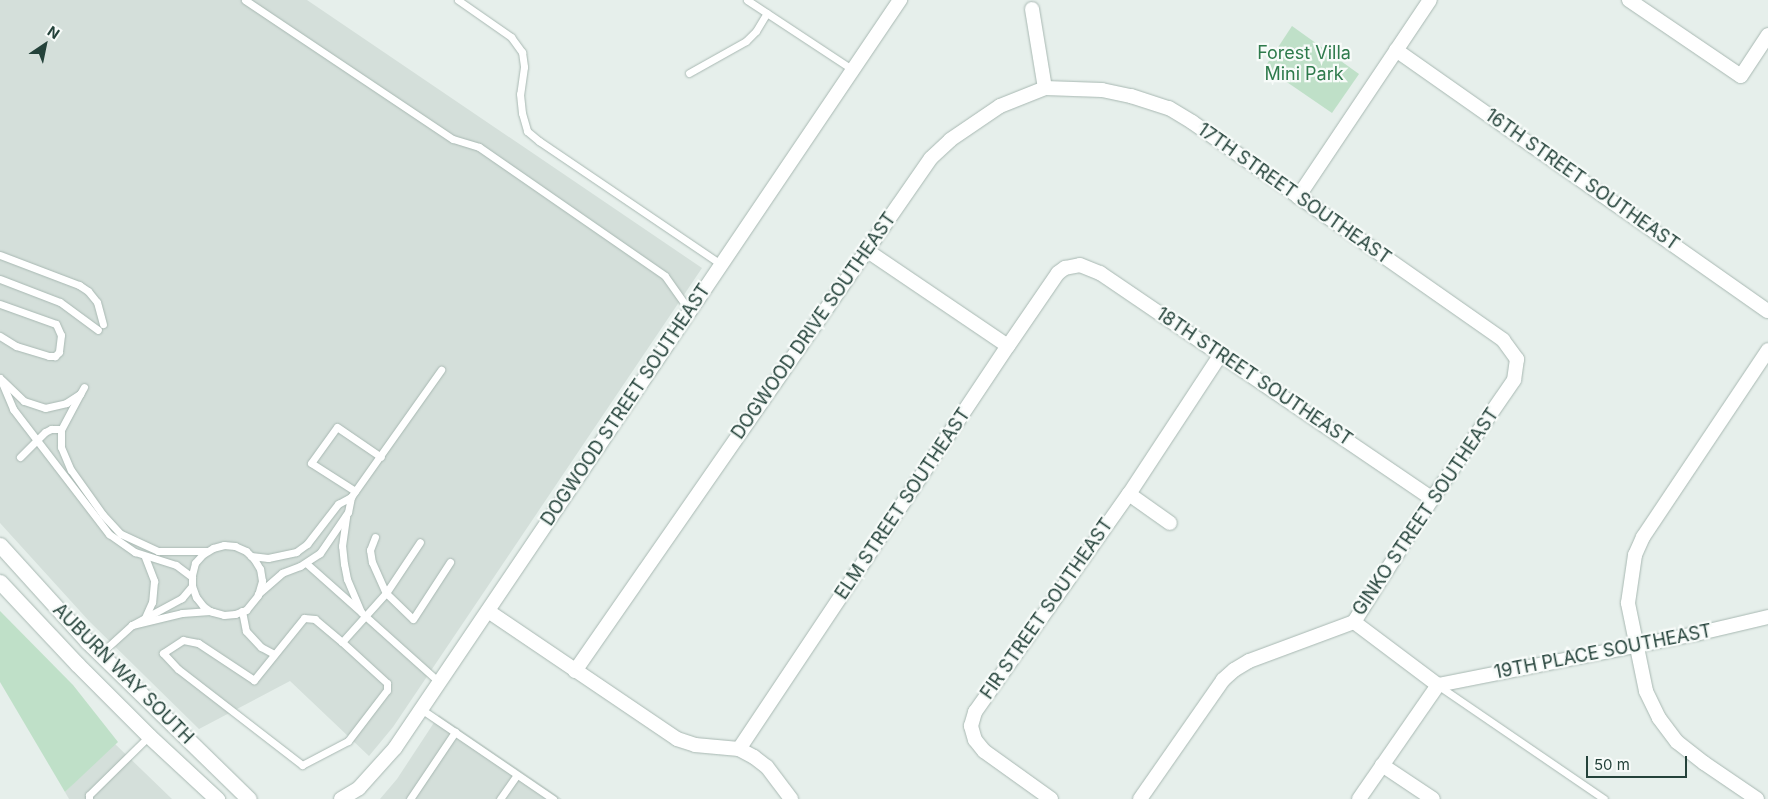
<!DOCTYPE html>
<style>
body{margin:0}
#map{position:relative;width:1768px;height:799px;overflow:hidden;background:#e6efeb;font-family:Inter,sans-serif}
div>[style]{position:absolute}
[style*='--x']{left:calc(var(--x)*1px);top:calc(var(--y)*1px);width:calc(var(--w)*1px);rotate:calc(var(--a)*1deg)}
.built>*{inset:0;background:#d4dfda}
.green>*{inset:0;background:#bfe0c8}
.roads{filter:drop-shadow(0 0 1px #a8b8b2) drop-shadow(0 0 1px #a8b8b2)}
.lane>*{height:7px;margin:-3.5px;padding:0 3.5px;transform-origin:3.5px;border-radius:3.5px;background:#fff}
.street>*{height:14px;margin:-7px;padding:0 7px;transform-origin:7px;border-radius:7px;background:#fff}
.secondary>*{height:15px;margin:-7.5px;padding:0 7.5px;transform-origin:7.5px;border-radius:7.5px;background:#fff}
span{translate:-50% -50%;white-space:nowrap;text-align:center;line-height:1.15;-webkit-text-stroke:4.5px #f7fbf9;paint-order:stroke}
.park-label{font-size:18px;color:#2d7a4b}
.street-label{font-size:18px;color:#24423a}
.north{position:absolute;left:20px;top:20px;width:50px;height:50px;-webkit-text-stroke:4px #f7fbf9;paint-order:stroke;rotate:34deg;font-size:14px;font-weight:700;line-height:20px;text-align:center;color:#24423a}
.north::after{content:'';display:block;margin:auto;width:18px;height:22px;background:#24423a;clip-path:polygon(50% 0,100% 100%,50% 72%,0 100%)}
.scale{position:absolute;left:1586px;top:756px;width:101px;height:22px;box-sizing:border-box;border:2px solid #24423a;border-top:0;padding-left:6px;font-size:15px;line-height:18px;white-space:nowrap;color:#24423a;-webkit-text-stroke:4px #f7fbf9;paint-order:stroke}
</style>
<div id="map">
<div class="built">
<div style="clip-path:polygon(0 0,307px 0,702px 268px,393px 727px,369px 756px,290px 681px,199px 729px,89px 621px,0 523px)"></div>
<div style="clip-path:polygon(439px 715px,562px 799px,380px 799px,397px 779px)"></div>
<div style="clip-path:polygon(114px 743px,172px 799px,69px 799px,65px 792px)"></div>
</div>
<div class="green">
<div style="clip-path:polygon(1292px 26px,1359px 74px,1332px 113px,1265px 67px)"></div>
<div style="clip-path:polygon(0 611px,73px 685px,118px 742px,65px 792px,0 682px)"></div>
</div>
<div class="roads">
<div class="lane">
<div style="--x:245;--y:0;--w:250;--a:33.8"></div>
<div style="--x:453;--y:139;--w:27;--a:17"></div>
<div style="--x:479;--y:147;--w:226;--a:34.7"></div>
<div style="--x:665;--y:276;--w:42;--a:54.8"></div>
<div style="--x:458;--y:0;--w:65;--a:34.9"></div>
<div style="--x:511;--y:37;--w:19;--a:54"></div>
<div style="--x:522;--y:52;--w:15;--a:82"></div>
<div style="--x:524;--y:67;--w:27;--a:98"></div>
<div style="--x:520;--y:94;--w:19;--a:84"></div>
<div style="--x:522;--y:113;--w:19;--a:74"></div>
<div style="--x:527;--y:131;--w:16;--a:40"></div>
<div style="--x:539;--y:141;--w:220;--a:34.1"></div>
<div style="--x:747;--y:0;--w:127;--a:33.4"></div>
<div style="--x:689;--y:73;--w:65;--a:-29.3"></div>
<div style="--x:746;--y:41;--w:14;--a:-45"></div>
<div style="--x:756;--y:31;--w:21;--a:-59"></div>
<div style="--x:0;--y:255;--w:85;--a:20.8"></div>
<div style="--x:79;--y:285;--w:11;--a:34"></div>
<div style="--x:88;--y:291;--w:14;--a:51"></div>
<div style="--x:97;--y:302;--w:23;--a:75"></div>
<div style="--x:0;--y:279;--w:64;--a:21"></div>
<div style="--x:60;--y:302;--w:47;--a:36.4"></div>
<div style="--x:0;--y:304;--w:59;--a:19.7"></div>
<div style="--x:56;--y:324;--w:12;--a:66"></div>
<div style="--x:61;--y:335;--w:17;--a:97"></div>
<div style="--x:59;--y:352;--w:6;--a:135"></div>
<div style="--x:55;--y:356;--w:6;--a:180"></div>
<div style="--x:49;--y:356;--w:34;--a:-163"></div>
<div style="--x:16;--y:346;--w:19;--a:-148"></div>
<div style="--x:0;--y:378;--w:34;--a:67"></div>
<div style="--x:13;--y:409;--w:158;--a:52.5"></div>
<div style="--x:109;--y:534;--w:32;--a:35"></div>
<div style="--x:135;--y:552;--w:43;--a:17.6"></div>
<div style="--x:176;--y:565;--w:20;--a:37"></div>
<div style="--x:2;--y:380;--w:30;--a:44"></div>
<div style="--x:24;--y:401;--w:22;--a:18"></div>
<div style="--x:45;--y:408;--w:22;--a:-13"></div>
<div style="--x:66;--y:403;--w:17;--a:-33"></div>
<div style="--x:80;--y:394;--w:8;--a:-60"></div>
<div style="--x:80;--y:394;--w:40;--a:118"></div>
<div style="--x:61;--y:429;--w:18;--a:90"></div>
<div style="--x:61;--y:447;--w:25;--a:67"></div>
<div style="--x:71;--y:470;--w:55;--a:54.6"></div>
<div style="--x:103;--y:515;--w:26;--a:47"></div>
<div style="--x:121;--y:534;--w:41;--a:24.7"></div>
<div style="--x:158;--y:551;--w:49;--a:0"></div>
<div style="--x:20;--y:457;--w:35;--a:-45"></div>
<div style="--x:45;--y:432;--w:7;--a:-27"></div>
<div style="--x:51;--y:429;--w:10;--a:0"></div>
<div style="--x:355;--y:491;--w:52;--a:-147.5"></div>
<div style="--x:311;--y:463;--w:44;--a:-54.2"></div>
<div style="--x:337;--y:427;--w:53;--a:34.3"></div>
<div style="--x:351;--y:497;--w:156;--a:-54.7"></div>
<div style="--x:375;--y:537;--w:14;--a:111"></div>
<div style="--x:370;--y:550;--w:12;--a:81"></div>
<div style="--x:372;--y:562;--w:34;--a:66"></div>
<div style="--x:386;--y:593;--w:61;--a:-56.3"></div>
<div style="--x:251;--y:556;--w:17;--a:7"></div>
<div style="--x:268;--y:558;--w:29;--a:-12"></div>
<div style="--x:296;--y:552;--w:14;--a:-36"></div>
<div style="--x:307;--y:544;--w:51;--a:-52.2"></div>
<div style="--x:338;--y:504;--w:15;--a:-28"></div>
<div style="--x:351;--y:497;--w:15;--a:101"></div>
<div style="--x:348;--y:512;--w:50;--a:124.3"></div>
<div style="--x:320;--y:553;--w:24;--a:147"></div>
<div style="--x:300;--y:566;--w:19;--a:159"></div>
<div style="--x:282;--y:573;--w:32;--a:139"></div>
<div style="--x:145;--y:557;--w:26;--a:69"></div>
<div style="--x:154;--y:581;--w:21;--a:95"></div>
<div style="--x:152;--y:602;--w:17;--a:114"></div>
<div style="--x:306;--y:563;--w:74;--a:41.7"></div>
<div style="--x:361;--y:612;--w:36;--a:-113"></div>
<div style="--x:347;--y:579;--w:15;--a:-101"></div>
<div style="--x:344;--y:564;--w:18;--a:-96"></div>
<div style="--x:342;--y:546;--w:30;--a:-82"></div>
<div style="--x:192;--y:586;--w:12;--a:70"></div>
<div style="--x:196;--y:597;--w:11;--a:52"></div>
<div style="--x:203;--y:606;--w:9;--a:36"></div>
<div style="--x:210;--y:611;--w:3;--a:18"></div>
<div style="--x:213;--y:612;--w:11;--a:15"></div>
<div style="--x:224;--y:615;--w:11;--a:-5"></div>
<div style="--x:235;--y:614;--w:12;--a:-20"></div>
<div style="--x:246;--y:610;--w:19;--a:-51"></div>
<div style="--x:258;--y:595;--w:15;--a:-74"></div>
<div style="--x:262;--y:581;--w:12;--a:-99"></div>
<div style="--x:260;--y:569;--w:12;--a:-121"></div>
<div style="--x:254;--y:559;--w:11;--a:-135"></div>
<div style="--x:246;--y:551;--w:12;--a:-156"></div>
<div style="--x:235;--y:546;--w:11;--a:-175"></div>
<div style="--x:224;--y:545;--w:11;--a:165"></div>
<div style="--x:213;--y:548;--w:12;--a:149"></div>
<div style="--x:203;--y:554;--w:12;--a:132"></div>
<div style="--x:195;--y:563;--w:12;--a:104"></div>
<div style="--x:192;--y:575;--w:11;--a:90"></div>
<div style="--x:192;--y:586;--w:16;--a:130"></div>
<div style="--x:182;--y:598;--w:57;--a:151.6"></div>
<div style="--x:132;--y:625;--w:51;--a:-13.5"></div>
<div style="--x:182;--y:613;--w:28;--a:-4"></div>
<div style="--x:242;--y:611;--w:20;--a:79"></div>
<div style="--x:246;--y:631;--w:22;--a:47"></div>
<div style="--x:261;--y:647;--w:15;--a:28"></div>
<div style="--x:363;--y:614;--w:102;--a:41.8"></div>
<div style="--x:342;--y:642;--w:35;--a:-140"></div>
<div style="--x:315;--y:619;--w:11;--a:-175"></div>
<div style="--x:304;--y:618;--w:80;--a:128.9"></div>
<div style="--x:254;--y:680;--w:67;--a:-146.5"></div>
<div style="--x:198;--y:643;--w:15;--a:-169"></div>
<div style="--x:183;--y:640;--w:24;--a:147"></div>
<div style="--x:163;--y:653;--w:22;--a:47"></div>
<div style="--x:178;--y:669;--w:157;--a:37.7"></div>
<div style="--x:302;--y:765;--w:52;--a:-27.6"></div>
<div style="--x:348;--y:741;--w:64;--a:-52.6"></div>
<div style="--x:387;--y:690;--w:7;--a:-90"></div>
<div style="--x:387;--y:683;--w:61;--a:-137.7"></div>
<div style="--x:342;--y:642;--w:66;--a:-48.1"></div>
<div style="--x:386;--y:593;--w:37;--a:44"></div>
<div style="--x:413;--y:619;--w:68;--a:-57"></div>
<div style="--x:100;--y:654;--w:43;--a:-42.2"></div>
<div style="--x:1439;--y:686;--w:200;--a:34.4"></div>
<div style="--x:421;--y:709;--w:160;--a:34.3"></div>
<div style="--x:89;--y:799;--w:4;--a:-90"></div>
<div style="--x:89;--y:795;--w:84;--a:-44.5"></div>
<div style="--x:410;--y:799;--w:81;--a:-56.1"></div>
<div style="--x:500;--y:799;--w:29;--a:-55"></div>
</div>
<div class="street">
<div style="--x:1629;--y:0;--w:135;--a:34.2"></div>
<div style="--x:1741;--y:76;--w:49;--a:-56.6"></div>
<div style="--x:1032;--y:9;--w:80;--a:80.7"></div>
<div style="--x:1396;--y:50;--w:454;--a:35.1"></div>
<div style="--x:1298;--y:197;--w:237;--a:-56.2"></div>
<div style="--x:866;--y:250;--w:171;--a:34.1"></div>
<div style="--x:1129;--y:494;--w:50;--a:35.3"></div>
<div style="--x:488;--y:611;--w:228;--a:34.1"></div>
<div style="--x:677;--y:739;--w:19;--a:18"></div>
<div style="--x:695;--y:745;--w:44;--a:5.2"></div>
<div style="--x:739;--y:749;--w:17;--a:28"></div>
<div style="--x:754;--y:757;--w:16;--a:38"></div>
<div style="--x:767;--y:767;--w:40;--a:53"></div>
<div style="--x:1354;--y:622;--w:105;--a:36.9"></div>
<div style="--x:575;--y:671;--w:624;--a:-55.24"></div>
<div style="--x:931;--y:158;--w:26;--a:-43"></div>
<div style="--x:950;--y:140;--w:60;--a:-34.2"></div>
<div style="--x:1000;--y:106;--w:48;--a:-21.8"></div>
<div style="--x:1045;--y:88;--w:57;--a:2"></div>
<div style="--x:1102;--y:90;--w:30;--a:12"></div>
<div style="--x:1131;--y:96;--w:40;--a:18"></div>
<div style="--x:1169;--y:108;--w:27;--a:31"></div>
<div style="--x:1192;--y:122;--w:380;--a:35"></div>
<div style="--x:1503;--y:340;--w:24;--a:54"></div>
<div style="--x:1517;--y:359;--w:21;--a:98"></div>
<div style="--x:1514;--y:380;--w:145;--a:124.6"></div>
<div style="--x:1432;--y:499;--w:146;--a:122.4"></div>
<div style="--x:1354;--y:622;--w:112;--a:159.6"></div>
<div style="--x:1249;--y:661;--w:17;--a:149"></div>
<div style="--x:1234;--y:670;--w:15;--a:138"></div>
<div style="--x:1223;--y:680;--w:145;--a:124.9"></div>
<div style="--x:1438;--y:685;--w:263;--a:-11.2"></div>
<div style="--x:1696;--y:634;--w:74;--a:-13.3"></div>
<div style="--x:739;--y:749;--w:485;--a:-56.3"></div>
<div style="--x:1008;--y:346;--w:88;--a:-55.6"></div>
<div style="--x:1058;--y:273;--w:9;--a:-36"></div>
<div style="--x:1065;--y:268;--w:15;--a:-11"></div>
<div style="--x:1080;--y:265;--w:22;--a:22"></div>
<div style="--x:1100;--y:273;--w:402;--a:34.2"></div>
<div style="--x:1382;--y:765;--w:61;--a:33.7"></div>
<div style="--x:341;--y:799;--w:21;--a:-31"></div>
<div style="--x:359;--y:788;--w:54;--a:-48"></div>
<div style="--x:395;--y:748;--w:903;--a:-55.98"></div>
<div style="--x:1051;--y:799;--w:82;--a:-144.4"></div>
<div style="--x:984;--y:751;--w:14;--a:-129"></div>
<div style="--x:975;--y:740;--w:15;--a:-106"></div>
<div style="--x:971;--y:726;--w:15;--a:-74"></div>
<div style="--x:975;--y:712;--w:267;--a:-54.8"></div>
<div style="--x:1129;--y:494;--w:168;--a:-56.7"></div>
<div style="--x:1359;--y:799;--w:139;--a:-55.3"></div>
<div style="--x:1757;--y:799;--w:64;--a:-145.8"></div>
<div style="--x:1704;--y:763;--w:34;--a:-142"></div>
<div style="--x:1677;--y:742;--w:30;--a:-127"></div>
<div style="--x:1659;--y:718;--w:30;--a:-116"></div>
<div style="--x:1646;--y:691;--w:90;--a:-101.6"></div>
<div style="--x:1628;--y:603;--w:49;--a:-81.7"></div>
<div style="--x:1635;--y:555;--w:20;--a:-66"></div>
<div style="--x:1643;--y:537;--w:225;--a:-56.2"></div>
</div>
<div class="secondary">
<div style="--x:0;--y:545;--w:130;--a:47.8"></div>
<div style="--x:87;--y:641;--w:226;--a:44.3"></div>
<div style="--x:0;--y:582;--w:112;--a:46.8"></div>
<div style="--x:77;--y:664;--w:102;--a:45"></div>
<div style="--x:149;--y:736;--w:93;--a:42.8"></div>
</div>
</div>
<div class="park-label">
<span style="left:1304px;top:64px">Forest Villa<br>Mini Park</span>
</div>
<div class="street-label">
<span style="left:1582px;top:180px;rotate:35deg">16TH STREET SOUTHEAST</span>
<span style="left:1294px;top:194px;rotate:35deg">17TH STREET SOUTHEAST</span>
<span style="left:814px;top:326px;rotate:-55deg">DOGWOOD DRIVE SOUTHEAST</span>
<span style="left:1254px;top:377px;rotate:34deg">18TH STREET SOUTHEAST</span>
<span style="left:626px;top:405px;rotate:-56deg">DOGWOOD STREET SOUTHEAST</span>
<span style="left:903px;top:504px;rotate:-56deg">ELM STREET SOUTHEAST</span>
<span style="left:1426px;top:512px;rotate:-56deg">GINKO STREET SOUTHEAST</span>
<span style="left:1047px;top:609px;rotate:-55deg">FIR STREET SOUTHEAST</span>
<span style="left:1603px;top:652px;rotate:-11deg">19TH PLACE SOUTHEAST</span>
<span style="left:123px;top:674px;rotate:45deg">AUBURN WAY SOUTH</span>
</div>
<div class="north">N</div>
<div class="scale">50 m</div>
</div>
